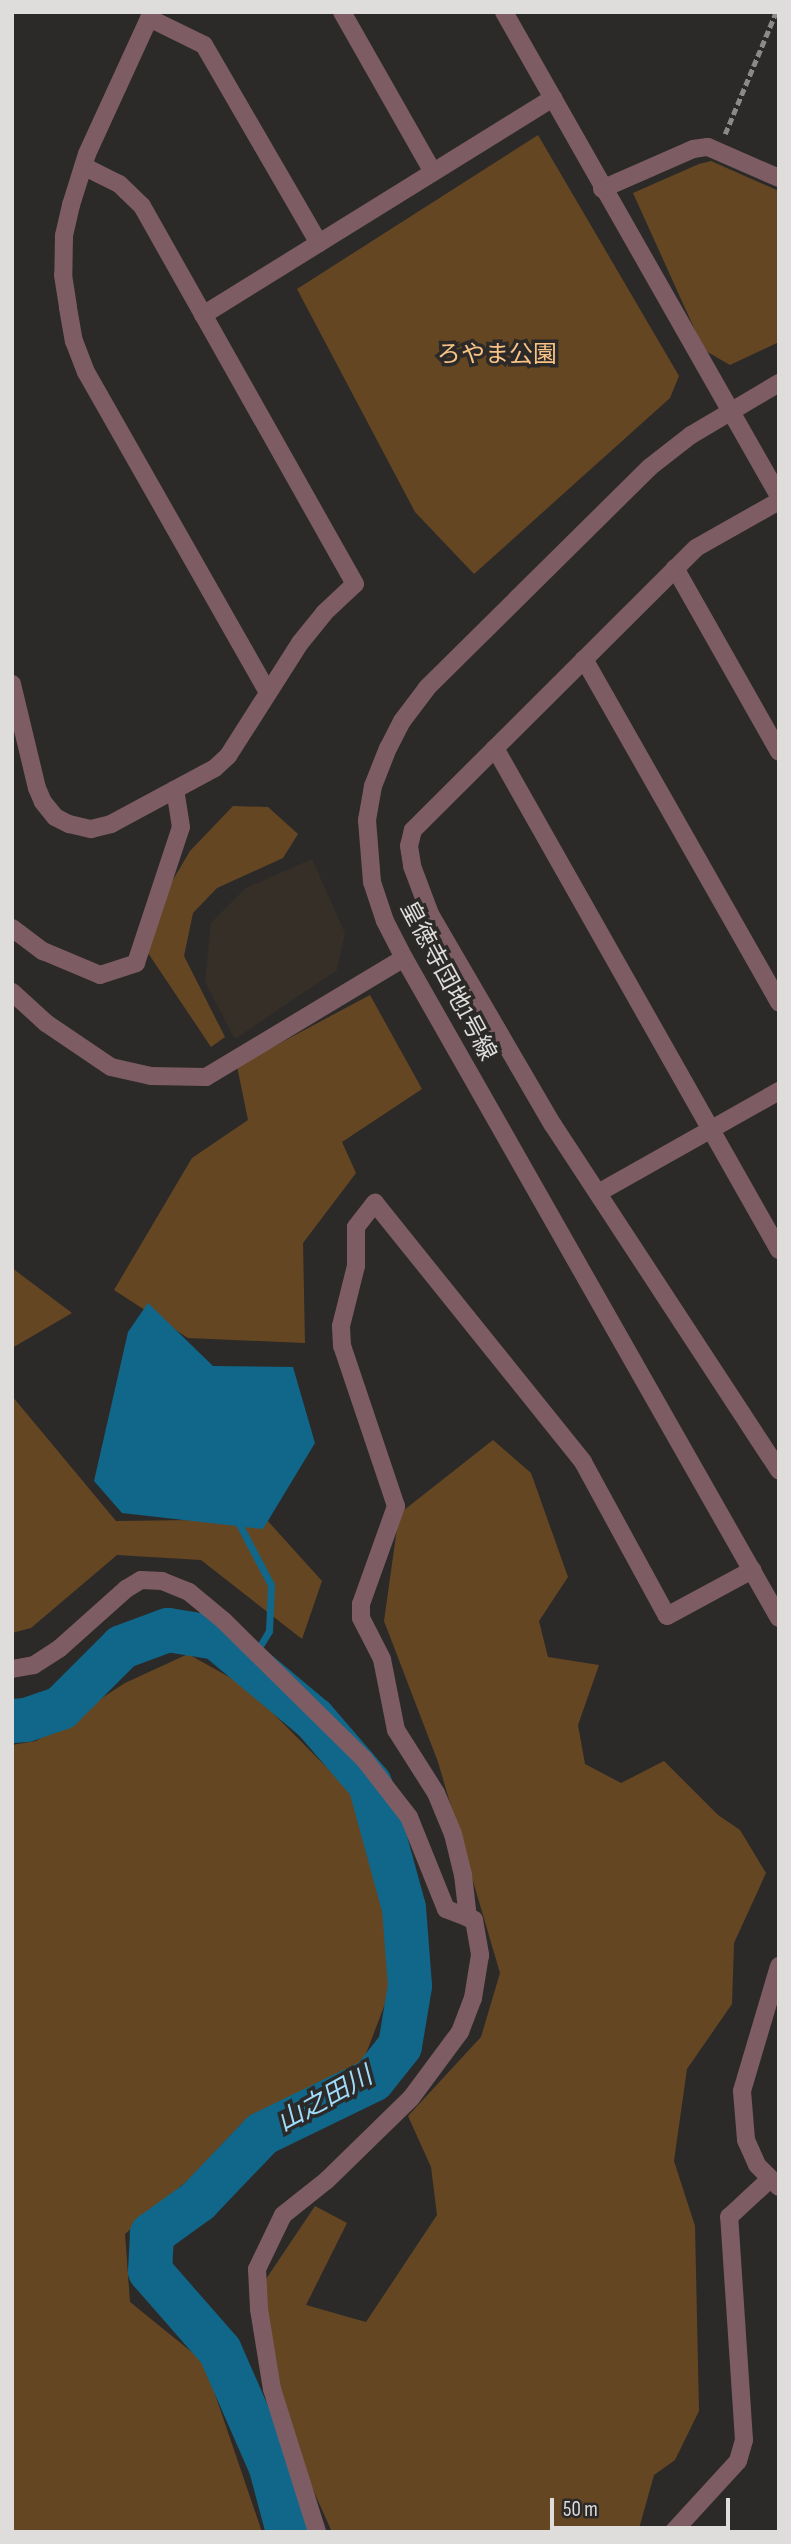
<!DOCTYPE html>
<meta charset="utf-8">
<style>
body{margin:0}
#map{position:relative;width:791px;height:2544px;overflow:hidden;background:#2c2a28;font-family:"Sofia Sans Condensed","Noto Sans JP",sans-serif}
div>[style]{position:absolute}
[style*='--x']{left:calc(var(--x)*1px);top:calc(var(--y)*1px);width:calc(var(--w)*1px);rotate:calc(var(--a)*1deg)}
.built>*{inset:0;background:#362f28}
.green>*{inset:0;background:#654623}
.water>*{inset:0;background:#10678a}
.stream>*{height:7px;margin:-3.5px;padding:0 3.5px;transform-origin:3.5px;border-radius:3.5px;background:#10678a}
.river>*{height:44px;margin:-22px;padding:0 22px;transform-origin:22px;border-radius:22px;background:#10678a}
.path>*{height:4.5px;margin-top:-2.25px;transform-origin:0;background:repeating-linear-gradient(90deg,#8c8a89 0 7px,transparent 0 10.5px)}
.minor>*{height:18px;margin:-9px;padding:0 9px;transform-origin:9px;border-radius:9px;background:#7d5d63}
span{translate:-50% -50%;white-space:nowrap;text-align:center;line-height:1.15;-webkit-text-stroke:7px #2c2a28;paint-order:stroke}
.park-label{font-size:24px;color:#f9c286}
.street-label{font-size:24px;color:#dfdddc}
.water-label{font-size:26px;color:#a0dbfa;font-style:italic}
.frame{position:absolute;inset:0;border:14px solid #dfdddc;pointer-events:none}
.scale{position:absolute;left:550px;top:2498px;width:180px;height:32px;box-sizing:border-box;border:4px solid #dfdddc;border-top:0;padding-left:9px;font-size:21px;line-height:24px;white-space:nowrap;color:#dfdddc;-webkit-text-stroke:5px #2c2a28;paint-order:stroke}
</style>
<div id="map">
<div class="built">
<div style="clip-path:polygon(312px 859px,345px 933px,337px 970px,235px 1039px,205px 982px,211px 923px,246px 888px)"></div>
</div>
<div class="green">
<div style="clip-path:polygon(538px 135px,679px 376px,670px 398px,474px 574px,415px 512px,297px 289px)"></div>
<div style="clip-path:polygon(711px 161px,779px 191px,779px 342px,730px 365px,704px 350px,633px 193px,699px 164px)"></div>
<div style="clip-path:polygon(233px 806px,268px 807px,298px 834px,283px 858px,217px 888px,193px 913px,184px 956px,225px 1037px,211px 1047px,146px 950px,160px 902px,190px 851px)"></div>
<div style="clip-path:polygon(370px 995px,422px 1089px,342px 1142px,356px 1173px,303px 1243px,305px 1343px,188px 1338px,114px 1290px,192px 1158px,248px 1120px,237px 1066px)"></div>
<div style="clip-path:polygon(12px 1268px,72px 1313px,12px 1348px)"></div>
<div style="clip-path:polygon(12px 1396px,116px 1521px,266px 1519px,322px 1581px,302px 1639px,201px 1560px,117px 1555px,31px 1628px,12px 1633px)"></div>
<div style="clip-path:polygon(493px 1440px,531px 1473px,568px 1577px,539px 1621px,548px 1657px,599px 1665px,578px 1725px,585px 1764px,621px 1783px,664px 1761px,718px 1815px,740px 1830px,766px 1873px,734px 1943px,732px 2004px,687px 2069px,674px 2161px,695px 2226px,699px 2411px,675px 2460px,654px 2475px,638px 2532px,332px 2532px,296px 2452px,267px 2339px,264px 2282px,315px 2206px,347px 2223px,306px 2305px,366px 2322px,437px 2215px,431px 2167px,408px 2116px,481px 2037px,500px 1973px,438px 1762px,384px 1621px,399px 1514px)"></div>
<div style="clip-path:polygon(188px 1654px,247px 1687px,357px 1798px,390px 1913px,388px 1996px,362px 2064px,249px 2116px,189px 2179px,125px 2234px,130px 2302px,204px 2362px,262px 2532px,12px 2532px,12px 1745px,36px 1741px,125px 1683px)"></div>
</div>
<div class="water">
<div style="clip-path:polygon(148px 1303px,213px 1366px,293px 1367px,315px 1443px,263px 1529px,122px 1513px,94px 1481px,128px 1332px)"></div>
</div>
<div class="stream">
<div style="--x:237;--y:1520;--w:73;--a:62.4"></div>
<div style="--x:271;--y:1585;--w:46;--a:92.5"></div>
<div style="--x:269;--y:1631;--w:39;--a:121"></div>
</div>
<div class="river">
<div style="--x:12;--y:1721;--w:14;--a:-4"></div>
<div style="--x:26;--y:1720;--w:37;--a:-19"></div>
<div style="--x:61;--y:1708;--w:86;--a:-45"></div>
<div style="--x:122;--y:1647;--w:49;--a:-20.3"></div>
<div style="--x:168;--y:1630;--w:50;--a:9.3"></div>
<div style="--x:217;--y:1638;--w:126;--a:39.9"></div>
<div style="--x:314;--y:1719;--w:86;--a:49.3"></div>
<div style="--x:370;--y:1784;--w:129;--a:74.7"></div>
<div style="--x:404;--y:1908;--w:78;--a:85.6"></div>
<div style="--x:410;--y:1986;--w:61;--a:99.5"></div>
<div style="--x:400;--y:2046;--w:43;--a:128.5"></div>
<div style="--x:373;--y:2080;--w:123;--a:154.1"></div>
<div style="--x:262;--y:2134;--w:93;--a:133.7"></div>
<div style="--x:198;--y:2201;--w:57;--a:144.3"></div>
<div style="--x:152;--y:2234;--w:37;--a:93"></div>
<div style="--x:150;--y:2271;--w:106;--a:48.8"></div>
<div style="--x:220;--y:2351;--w:128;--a:66.4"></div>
<div style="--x:271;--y:2468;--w:66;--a:75.1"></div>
</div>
<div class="path">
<div style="--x:725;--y:134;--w:132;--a:-67.3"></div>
</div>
<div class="minor">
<div style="--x:152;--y:12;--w:156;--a:114.6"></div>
<div style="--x:87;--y:154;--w:53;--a:107.4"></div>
<div style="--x:71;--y:205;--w:32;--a:103"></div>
<div style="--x:64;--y:236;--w:39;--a:91"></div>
<div style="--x:63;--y:275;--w:33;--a:81"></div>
<div style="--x:68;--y:308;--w:34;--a:80"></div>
<div style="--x:74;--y:341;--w:33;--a:69"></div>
<div style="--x:86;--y:372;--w:367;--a:60.4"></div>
<div style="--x:342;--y:12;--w:184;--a:60.4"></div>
<div style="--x:504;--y:12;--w:557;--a:60.4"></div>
<div style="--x:149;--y:18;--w:61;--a:26.1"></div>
<div style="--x:204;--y:45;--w:229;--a:59.9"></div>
<div style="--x:602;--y:189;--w:99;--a:-23.7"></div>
<div style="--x:693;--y:149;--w:15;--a:-8"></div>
<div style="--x:708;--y:147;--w:77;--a:23.6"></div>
<div style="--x:203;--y:315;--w:412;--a:-31.8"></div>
<div style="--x:779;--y:383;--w:102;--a:149.4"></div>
<div style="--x:691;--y:435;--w:52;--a:142"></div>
<div style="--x:650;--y:467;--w:314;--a:135.3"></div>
<div style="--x:427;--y:688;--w:41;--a:127.1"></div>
<div style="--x:402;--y:721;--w:30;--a:117"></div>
<div style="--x:388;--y:748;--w:41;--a:111.5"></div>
<div style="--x:373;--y:786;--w:35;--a:100"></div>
<div style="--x:367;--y:820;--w:62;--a:85.4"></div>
<div style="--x:372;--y:882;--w:41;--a:71.6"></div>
<div style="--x:385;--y:921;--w:42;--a:62.8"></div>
<div style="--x:404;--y:958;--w:759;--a:60.4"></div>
<div style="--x:779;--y:501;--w:95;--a:150.5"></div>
<div style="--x:696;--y:548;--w:400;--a:135.1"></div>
<div style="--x:413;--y:830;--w:16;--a:104"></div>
<div style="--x:409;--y:846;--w:20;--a:81"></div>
<div style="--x:412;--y:866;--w:51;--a:69.4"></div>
<div style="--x:430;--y:914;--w:244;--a:59.8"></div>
<div style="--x:553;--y:1125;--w:413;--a:56.8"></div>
<div style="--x:675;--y:568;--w:211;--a:60.5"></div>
<div style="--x:584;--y:659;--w:395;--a:60.4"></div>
<div style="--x:12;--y:684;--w:107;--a:76.5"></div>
<div style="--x:37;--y:788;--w:15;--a:67"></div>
<div style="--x:43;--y:802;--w:19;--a:51"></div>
<div style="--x:55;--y:817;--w:16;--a:27"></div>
<div style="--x:69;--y:824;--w:23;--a:13"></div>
<div style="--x:91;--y:829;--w:21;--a:-14"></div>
<div style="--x:111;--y:824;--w:118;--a:-28.3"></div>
<div style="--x:215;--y:768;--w:18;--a:-43"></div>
<div style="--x:228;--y:756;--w:134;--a:-57.5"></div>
<div style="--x:300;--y:643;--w:38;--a:-51"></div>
<div style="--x:324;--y:613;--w:42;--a:-43.1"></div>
<div style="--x:355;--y:584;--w:434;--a:-119.4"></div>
<div style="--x:142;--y:206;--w:32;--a:-136"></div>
<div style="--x:119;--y:184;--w:40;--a:-153.4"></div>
<div style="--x:495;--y:748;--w:577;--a:60.5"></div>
<div style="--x:12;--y:928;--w:39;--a:37"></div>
<div style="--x:43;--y:951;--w:62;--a:22.8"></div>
<div style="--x:100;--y:975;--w:38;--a:-18"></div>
<div style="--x:136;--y:963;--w:143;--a:-71.7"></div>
<div style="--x:181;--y:827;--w:38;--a:-99"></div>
<div style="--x:12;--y:992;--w:46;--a:42.4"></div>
<div style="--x:46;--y:1023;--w:78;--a:34.1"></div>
<div style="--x:111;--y:1067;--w:41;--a:12.7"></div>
<div style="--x:151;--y:1076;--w:55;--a:1"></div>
<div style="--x:206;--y:1077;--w:231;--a:-31"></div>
<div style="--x:598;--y:1193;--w:208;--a:-29.4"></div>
<div style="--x:12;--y:1669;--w:22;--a:-10"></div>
<div style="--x:34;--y:1665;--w:31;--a:-33"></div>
<div style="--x:60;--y:1648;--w:89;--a:-41.8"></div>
<div style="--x:126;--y:1589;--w:17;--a:-31"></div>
<div style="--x:141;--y:1580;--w:21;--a:3"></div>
<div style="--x:162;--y:1581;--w:29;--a:22"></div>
<div style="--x:189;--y:1592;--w:45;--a:39.6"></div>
<div style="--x:224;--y:1621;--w:197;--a:44.6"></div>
<div style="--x:364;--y:1759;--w:73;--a:52.2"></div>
<div style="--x:409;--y:1817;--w:99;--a:68.1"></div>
<div style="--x:446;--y:1909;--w:30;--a:21"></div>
<div style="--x:474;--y:1920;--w:36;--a:80"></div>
<div style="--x:480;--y:1955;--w:44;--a:99.2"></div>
<div style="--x:473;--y:1998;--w:36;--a:111"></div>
<div style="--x:460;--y:2032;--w:82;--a:126.6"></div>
<div style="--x:411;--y:2098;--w:117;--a:135.7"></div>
<div style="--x:327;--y:2180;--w:56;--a:141.5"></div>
<div style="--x:283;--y:2215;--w:60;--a:115.7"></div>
<div style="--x:257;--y:2269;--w:40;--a:87.1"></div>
<div style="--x:259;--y:2309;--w:81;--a:80.8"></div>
<div style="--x:272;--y:2389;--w:150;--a:72.5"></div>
<div style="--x:468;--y:1918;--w:43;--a:-96.6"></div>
<div style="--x:463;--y:1875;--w:42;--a:-103.7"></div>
<div style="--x:453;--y:1834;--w:44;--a:-112.5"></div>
<div style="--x:436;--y:1793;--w:75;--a:-122.4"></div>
<div style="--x:396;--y:1730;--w:72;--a:-101.2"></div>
<div style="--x:382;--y:1659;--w:46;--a:-117.1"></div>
<div style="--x:361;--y:1618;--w:14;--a:-90"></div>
<div style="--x:361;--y:1604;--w:104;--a:-70.3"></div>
<div style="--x:396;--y:1506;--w:169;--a:-108.6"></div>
<div style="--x:342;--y:1346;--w:20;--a:-93"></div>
<div style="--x:341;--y:1326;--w:62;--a:-76"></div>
<div style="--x:356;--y:1266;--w:39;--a:-90"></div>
<div style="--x:356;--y:1227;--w:31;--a:-52"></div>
<div style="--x:375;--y:1203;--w:332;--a:51.2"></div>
<div style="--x:583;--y:1462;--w:175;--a:61.4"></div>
<div style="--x:667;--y:1616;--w:97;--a:-28.4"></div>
<div style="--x:779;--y:1966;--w:130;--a:106.5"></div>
<div style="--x:742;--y:2091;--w:49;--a:85.3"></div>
<div style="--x:746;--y:2140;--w:27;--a:66"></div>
<div style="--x:757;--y:2165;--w:31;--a:45"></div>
<div style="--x:673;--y:2532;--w:96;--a:-47.5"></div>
<div style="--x:738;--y:2461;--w:22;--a:-74"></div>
<div style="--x:744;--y:2440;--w:224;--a:-93.8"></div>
<div style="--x:729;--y:2217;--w:56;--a:-42.8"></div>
</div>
<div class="park-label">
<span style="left:497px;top:355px">ろやま公園</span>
</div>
<div class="street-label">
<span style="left:448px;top:981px;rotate:62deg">皇徳寺団地1号線</span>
</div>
<div class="water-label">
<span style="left:325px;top:2100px;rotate:-29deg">山之田川</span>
</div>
<div class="frame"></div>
<div class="scale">50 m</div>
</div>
